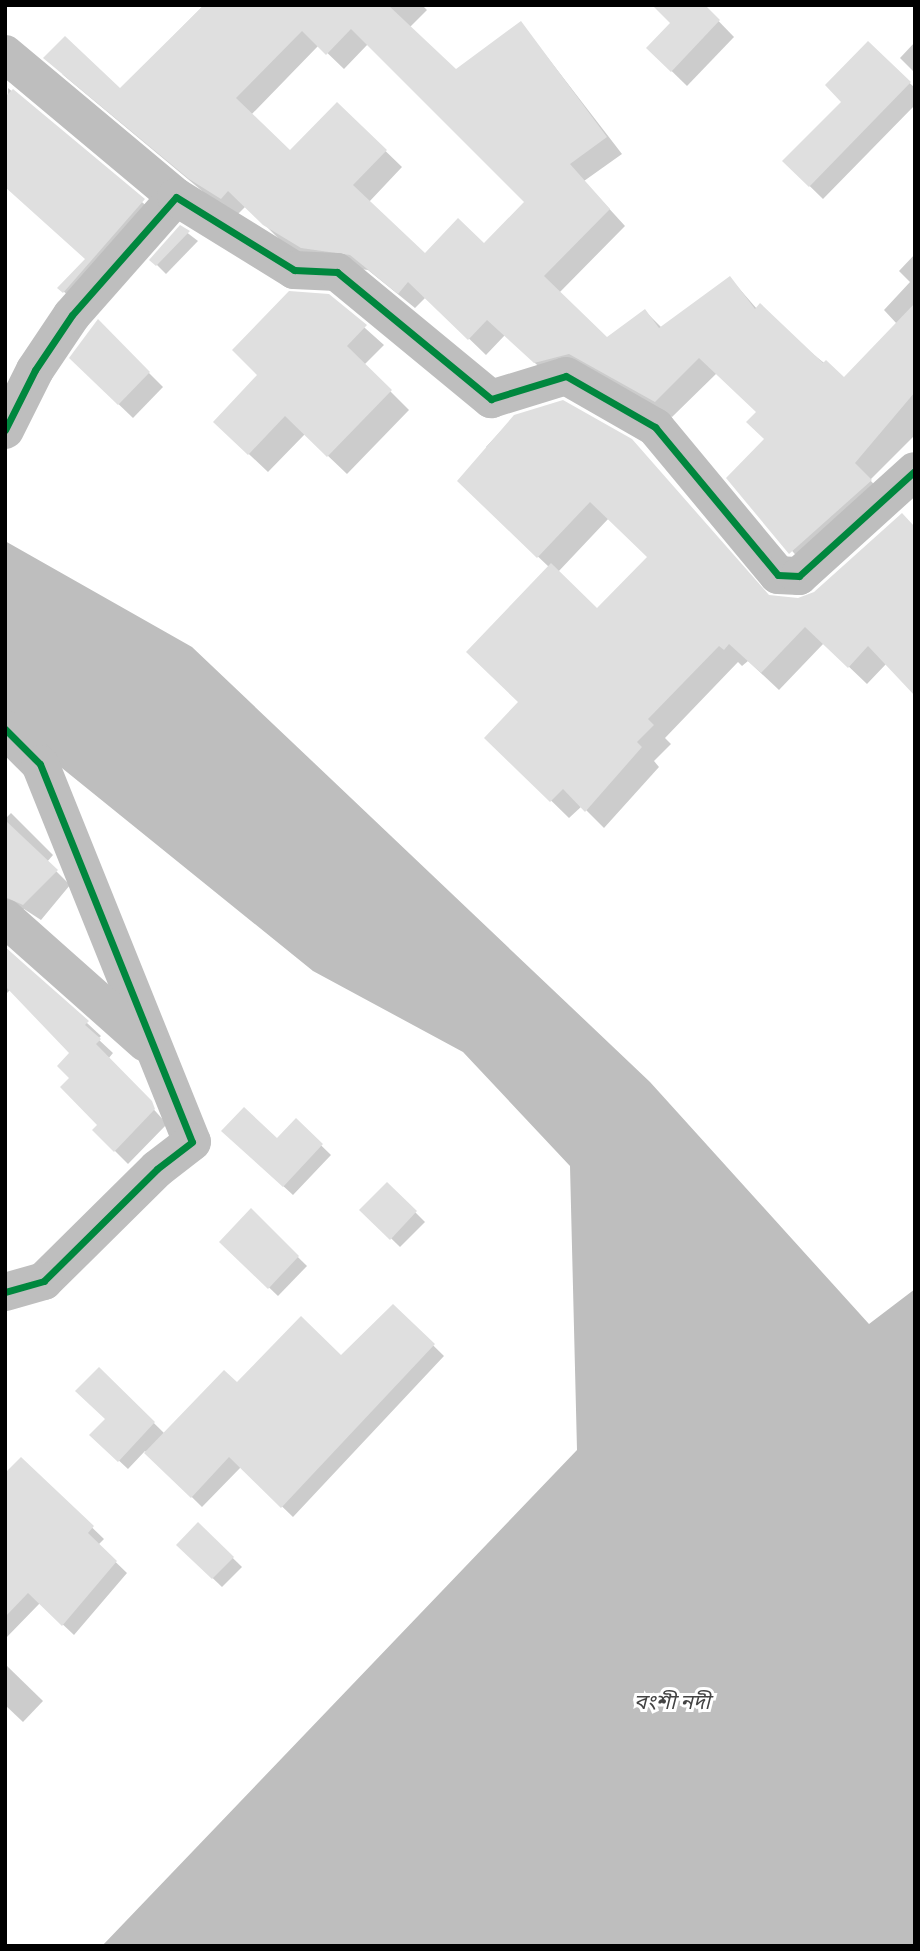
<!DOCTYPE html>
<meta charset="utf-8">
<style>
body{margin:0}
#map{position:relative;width:920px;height:1951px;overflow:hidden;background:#fff;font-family:"Roboto Condensed","Noto Sans Bengali",sans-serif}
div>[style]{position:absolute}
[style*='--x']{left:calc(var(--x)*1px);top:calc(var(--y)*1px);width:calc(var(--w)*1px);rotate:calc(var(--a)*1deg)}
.water>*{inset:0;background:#bebebe}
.shadow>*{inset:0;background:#0003}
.building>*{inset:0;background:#dfdfdf}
.street>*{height:38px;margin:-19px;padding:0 19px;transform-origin:19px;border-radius:19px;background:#bebebe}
.cycleway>*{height:7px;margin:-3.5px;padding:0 3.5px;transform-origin:3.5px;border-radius:3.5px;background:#00873e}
span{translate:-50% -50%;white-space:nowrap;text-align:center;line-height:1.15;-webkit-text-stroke:6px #fff;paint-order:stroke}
.water-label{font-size:21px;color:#434343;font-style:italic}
.frame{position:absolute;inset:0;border:7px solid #000;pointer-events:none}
</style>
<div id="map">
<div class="water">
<div style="clip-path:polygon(5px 541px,192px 647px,650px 1082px,869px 1324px,915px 1289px,915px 1946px,102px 1946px,577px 1450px,570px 1166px,463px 1052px,313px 971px,5px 722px)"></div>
</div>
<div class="shadow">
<div style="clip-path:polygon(evenodd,204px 5px,422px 5px,427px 10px,409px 28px,456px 72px,521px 23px,622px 154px,584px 181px,625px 226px,559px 293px,607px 339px,645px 311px,662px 328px,730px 278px,757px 309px,844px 379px,897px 324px,884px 310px,910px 282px,899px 271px,915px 254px,915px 435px,870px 480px,887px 498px,808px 569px,728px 478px,765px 439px,758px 413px,717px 373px,672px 417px,586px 370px,551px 378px,505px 335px,486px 355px,426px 297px,415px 308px,368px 270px,319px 264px,281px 241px,246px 206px,238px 214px,207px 195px,62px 74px,120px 90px,204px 5px,368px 44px,526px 202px,484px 245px,425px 255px,369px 202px,402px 167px,337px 104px,290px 153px,251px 115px,319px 45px,344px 69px,368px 44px)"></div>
<div style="clip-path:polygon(703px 5px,734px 37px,687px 86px,648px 48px)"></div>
<div style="clip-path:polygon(915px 42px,915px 73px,900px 58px)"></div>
<div style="clip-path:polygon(868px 44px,915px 88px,915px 105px,823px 199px,784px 161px,844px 102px)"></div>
<div style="clip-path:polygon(8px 88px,156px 214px,77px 304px,60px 288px,88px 259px,5px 185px)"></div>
<div style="clip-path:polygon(181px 228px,198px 241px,166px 274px,152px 260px)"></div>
<div style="clip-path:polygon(328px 295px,384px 345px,364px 365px,409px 410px,347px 474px,305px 434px,268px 472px,234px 440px)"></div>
<div style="clip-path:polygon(98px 322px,163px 387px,133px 418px,86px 373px)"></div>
<div style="clip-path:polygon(evenodd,515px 416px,631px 441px,770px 597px,798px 600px,815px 594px,887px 663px,867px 684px,824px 643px,779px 690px,748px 661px,742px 666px,738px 662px,665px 738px,671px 744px,654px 761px,659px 767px,604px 828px,582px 806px,569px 818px,487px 738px,520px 703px,549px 567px,477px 499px,489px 450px,486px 447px,515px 416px,609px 518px,649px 557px,597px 611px,558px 572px,609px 518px)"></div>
<div style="clip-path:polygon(11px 813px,53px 855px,47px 862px,70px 885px,41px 920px,24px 909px,5px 915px,5px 819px)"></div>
<div style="clip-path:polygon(5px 947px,101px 1036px,98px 1039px,113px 1053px,108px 1059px,167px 1124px,128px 1164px,94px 1130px,100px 1125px,71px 1079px,72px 1053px,11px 989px,5px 995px)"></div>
<div style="clip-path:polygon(296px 1121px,331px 1155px,293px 1195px,233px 1140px,278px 1141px)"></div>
<div style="clip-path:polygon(387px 1184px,425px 1222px,400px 1247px,362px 1210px)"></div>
<div style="clip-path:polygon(251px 1211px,307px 1266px,278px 1296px,221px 1242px)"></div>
<div style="clip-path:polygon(393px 1306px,444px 1356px,293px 1517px,241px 1467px,202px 1507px,145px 1451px,128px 1469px,101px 1444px,107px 1419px,99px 1369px,165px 1434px,237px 1385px,341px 1357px)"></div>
<div style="clip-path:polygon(46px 1483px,104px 1539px,98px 1545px,127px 1573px,74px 1635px,40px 1603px,5px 1639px,5px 1568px)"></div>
<div style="clip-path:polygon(198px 1524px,242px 1567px,222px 1587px,178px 1545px)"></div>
<div style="clip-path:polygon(5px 1664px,43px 1701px,23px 1722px,5px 1705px)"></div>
</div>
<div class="building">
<div style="clip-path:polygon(evenodd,204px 5px,388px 5px,456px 69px,521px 21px,607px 137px,570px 164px,610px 209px,544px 276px,607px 337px,645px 309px,659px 328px,730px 276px,755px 309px,760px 303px,823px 363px,826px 360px,844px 377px,915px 303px,915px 392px,855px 463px,872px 480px,789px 554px,726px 478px,764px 439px,746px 422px,756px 412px,699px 358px,655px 402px,569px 354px,534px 363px,487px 320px,468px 340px,408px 282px,398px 294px,350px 255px,301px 248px,263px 225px,228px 191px,221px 199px,189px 179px,43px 58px,65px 36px,120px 88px,204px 5px,351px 29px,524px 202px,484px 243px,458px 218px,425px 253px,353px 185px,387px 150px,337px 102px,290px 150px,236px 98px,302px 31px,326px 55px,351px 29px)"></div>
<div style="clip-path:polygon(652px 5px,705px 5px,720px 20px,671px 72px,646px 48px,670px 23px)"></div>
<div style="clip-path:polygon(868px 41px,911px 82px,809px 187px,782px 161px,841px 102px,825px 85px)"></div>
<div style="clip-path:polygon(13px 89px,145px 199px,63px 293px,57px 288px,85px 259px,5px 187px,5px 97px)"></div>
<div style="clip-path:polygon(180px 225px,190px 231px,156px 266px,149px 260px)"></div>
<div style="clip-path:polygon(289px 291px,329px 294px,367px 325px,347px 346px,392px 390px,327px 457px,285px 416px,248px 455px,213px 422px,257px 375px,232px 350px)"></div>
<div style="clip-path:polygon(98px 319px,150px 372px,118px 405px,69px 358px)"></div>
<div style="clip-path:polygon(563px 400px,632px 439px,769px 595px,798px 598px,814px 592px,902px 513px,915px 527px,915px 696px,868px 646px,848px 668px,805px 627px,761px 673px,729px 644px,724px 650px,719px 646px,648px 719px,654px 725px,637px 742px,642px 747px,585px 812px,563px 789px,550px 802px,484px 738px,518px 702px,466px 652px,551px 563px,597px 608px,647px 557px,590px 502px,537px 558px,457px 481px,514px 415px)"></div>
<div style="clip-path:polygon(5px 820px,58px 870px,23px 905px,5px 897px)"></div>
<div style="clip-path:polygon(5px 947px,89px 1021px,85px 1025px,101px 1039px,96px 1044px,152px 1101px,155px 1109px,114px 1152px,92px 1130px,97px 1125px,60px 1087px,69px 1078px,57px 1066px,69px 1053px,5px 986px)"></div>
<div style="clip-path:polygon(244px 1107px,277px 1138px,296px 1118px,323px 1144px,283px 1187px,221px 1131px)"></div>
<div style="clip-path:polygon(387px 1182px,417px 1211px,390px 1240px,359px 1210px)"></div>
<div style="clip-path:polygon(251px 1208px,299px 1256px,268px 1289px,219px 1242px)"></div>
<div style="clip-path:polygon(393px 1304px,435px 1344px,281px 1508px,229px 1457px,191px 1498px,144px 1453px,224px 1370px,237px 1382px,301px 1316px,341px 1355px)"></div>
<div style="clip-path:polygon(99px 1367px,155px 1422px,118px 1462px,89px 1435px,105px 1419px,75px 1391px)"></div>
<div style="clip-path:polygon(21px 1457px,94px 1526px,88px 1533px,117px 1561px,62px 1626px,28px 1593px,5px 1617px,5px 1473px)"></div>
<div style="clip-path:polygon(198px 1522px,234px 1557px,212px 1579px,176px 1545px)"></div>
</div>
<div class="street">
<div style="--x:5;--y:54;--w:223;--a:39.9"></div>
<div style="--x:5;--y:430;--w:67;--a:-63.4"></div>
<div style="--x:35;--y:370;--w:66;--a:-56.1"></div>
<div style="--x:72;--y:315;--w:157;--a:-48.6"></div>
<div style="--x:176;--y:197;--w:139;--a:31.7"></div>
<div style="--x:294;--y:270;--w:43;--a:2.7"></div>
<div style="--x:337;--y:272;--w:200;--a:39.5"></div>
<div style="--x:491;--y:399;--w:78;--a:-17"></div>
<div style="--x:566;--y:376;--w:103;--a:29.8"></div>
<div style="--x:655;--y:427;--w:192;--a:50.3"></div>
<div style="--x:778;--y:575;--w:21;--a:3"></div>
<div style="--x:799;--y:576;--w:156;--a:-42.2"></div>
<div style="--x:5;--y:729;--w:49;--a:45"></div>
<div style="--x:40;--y:764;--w:407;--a:68.1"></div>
<div style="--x:192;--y:1142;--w:44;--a:142.4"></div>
<div style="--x:157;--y:1169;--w:159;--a:135.3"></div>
<div style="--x:44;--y:1281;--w:41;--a:164.2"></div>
<div style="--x:5;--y:918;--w:188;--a:41.6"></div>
</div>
<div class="cycleway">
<div style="--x:5;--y:430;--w:67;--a:-63.4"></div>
<div style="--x:35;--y:370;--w:66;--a:-56.1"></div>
<div style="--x:72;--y:315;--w:157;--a:-48.6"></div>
<div style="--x:176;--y:197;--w:139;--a:31.7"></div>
<div style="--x:294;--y:270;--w:43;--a:2.7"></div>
<div style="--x:337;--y:272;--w:200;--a:39.5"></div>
<div style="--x:491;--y:399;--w:78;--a:-17"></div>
<div style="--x:566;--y:376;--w:103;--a:29.8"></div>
<div style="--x:655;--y:427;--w:192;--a:50.3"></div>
<div style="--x:778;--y:575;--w:21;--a:3"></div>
<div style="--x:799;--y:576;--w:156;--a:-42.2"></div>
<div style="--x:5;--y:729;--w:49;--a:45"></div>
<div style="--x:40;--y:764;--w:407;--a:68.1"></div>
<div style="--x:192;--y:1142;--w:44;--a:142.4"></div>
<div style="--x:157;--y:1169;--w:159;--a:135.3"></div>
<div style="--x:44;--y:1281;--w:41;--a:164.2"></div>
</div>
<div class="water-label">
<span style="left:672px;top:1702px">বংশী নদী</span>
</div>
<div class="frame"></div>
</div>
